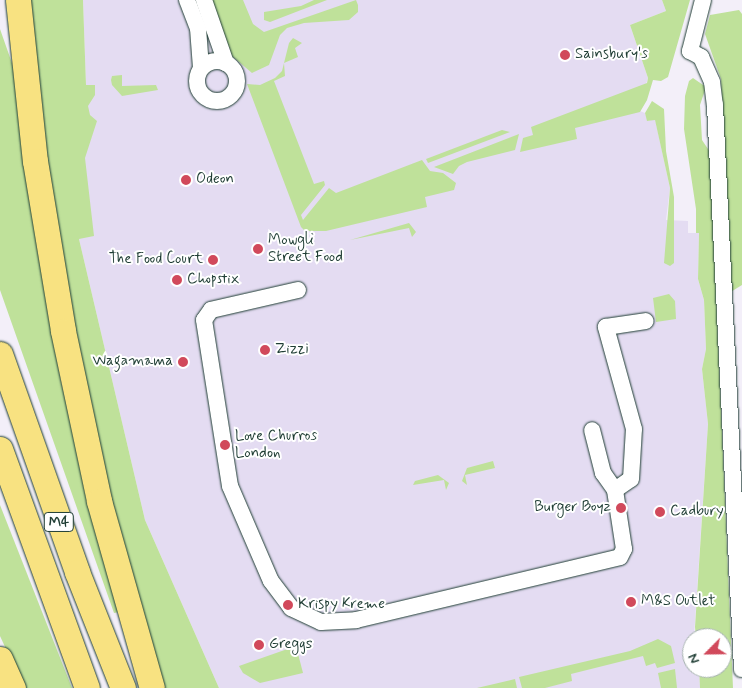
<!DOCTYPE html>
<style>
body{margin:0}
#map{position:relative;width:742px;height:688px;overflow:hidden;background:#f3eff9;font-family:Mynerve,sans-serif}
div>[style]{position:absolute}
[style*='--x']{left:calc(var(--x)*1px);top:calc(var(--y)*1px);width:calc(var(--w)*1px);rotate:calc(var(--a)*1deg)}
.built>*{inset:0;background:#e4dcf2}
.green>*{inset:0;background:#bfe19a}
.roads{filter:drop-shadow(0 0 1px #1f3d34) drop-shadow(0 0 1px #1f3d34)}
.minor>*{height:16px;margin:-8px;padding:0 8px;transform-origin:8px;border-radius:8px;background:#fff}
.minor>.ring{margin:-8px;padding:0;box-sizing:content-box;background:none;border:16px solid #fff;border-radius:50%}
.highway>*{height:25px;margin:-12.5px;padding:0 12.5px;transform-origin:12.5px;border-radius:12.5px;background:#f8e281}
.dots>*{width:14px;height:14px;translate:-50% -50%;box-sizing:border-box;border:2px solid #fff;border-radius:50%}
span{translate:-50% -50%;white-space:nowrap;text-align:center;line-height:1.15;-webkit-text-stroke:4px #fff;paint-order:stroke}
.shield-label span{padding:1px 4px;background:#fff;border:1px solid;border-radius:4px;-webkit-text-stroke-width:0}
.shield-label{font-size:14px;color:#1f3d34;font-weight:700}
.poi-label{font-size:15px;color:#1f3d34}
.left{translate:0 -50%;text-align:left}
.right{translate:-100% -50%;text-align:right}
.north{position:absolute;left:682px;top:628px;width:50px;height:50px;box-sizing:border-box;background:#fff;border:1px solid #a5b1ae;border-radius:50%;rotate:247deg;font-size:14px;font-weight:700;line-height:20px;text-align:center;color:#1f3d34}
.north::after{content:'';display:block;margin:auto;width:18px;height:22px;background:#d1495b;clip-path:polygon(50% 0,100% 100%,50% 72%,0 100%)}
</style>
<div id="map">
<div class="built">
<div style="clip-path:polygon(83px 0,662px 0,666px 11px,630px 25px,648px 78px,642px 97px,647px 100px,640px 111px,645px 113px,648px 121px,655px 119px,670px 188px,666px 220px,688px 221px,688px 233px,699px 233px,698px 279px,704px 300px,706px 349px,702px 369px,708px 424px,692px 668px,699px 668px,700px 688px,219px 688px,145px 520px,79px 239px,86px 85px)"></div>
</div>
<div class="green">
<div style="clip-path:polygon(27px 0,83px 0,86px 85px,95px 85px,95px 95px,88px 106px,90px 115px,97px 121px,85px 158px,94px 236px,79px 239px,145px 520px,219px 688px,164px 688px,121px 553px,50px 210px)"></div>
<div style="clip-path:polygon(212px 0,243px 0,253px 24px,264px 32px,356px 0,358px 5px,358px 12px,349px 20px,304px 23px,287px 28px,280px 35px,269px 65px,252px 73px,232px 56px)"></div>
<div style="clip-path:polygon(314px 0,327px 0,270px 22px,264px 20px,264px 12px,301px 6px)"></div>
<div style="clip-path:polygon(662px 0,690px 0,668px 77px,661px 81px,653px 80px,647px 100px,640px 112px,575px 128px,577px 139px,520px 152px,523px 138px,533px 135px,531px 127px,647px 83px,648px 78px,630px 25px,666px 11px)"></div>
<div style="clip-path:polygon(739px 10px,742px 14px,742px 285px,729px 293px,721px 79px,705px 34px,710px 15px)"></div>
<div style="clip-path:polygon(0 29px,13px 66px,37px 243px,61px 381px,119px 612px,114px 613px,0 290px)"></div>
<div style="clip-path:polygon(293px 38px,302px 43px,295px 48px,298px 57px,284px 63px,285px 76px,274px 81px,314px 184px,324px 181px,325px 185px,301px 215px,303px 220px,329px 188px,336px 193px,422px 160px,430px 171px,443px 173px,456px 183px,454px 190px,425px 197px,427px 207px,326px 231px,305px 231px,301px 227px,247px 84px,260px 85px,275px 78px,282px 71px,289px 43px)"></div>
<div style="clip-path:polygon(122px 75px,122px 86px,156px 85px,158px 90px,122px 96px,112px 85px,111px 80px,112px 76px)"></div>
<div style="clip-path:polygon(693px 78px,706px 87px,700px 105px,702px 140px,710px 152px,733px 688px,700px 688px,699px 668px,722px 668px,722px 638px,696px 638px,695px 627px,708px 424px,702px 369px,706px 349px,704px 300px,698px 279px,699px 233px,696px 233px,696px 209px,684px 129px,685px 96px,689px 81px)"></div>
<div style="clip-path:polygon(652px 101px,664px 109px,666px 151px,674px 197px,674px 263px,670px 266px,664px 263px,670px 188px,655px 120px,647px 121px,645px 113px)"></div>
<div style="clip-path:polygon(502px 130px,510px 132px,428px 163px,426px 159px)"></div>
<div style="clip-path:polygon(519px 134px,515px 150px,467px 162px,459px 166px,453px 174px,434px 167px)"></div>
<div style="clip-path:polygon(409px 223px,416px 232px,412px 237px,409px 228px,350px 240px)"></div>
<div style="clip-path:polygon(669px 294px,675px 301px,676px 319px,656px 322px,653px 298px)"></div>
<div style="clip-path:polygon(493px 461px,495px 468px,465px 475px,467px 485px,462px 481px,467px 468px)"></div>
<div style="clip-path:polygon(438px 475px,449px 483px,446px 490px,444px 480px,413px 485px,415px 481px)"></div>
<div style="clip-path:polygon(0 505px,72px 688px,24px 688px,0 636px)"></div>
<div style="clip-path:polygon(658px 639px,671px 646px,675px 663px,657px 668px,655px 663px,646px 666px,643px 656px,571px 674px,572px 681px,545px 688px,522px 688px,519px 677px,630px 651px)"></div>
<div style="clip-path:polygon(296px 646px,303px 673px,260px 683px,243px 673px,239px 666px)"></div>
<div style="clip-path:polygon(675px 669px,677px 688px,661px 688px,658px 673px)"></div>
<div style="clip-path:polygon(515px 679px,517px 688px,477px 688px)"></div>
</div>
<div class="roads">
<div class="minor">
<div style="--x:187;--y:0;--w:30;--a:69"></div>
<div style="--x:198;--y:28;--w:40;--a:85.7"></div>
<div style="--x:204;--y:0;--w:67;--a:70.8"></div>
<div style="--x:703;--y:0;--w:53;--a:104.3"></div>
<div style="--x:690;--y:51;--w:13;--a:29"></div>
<div style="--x:701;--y:57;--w:27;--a:66"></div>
<div style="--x:712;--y:82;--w:23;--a:83"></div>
<div style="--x:715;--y:105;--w:565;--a:87.26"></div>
<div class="ring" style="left:197px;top:61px;width:24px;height:24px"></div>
<div style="--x:298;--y:290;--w:89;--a:167.1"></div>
<div style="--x:211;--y:310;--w:12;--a:125"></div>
<div style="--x:204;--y:320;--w:168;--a:81.1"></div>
<div style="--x:230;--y:486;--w:103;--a:66.7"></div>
<div style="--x:271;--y:581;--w:34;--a:53"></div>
<div style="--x:291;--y:608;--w:33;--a:25"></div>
<div style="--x:321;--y:622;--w:35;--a:-3"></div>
<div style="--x:356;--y:620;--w:271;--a:-13.4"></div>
<div style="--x:620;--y:557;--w:9;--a:-63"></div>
<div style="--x:624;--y:549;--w:60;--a:-98.7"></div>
<div style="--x:615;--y:490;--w:21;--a:-125"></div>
<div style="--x:603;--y:473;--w:44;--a:-104.3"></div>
<div style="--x:615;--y:490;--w:19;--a:-35"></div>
<div style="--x:631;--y:479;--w:50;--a:-86.6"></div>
<div style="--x:634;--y:429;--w:106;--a:-105.4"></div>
<div style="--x:606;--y:327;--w:40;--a:-8.5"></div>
</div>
<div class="highway">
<div style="--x:18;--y:0;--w:162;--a:84"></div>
<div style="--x:35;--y:161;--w:172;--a:80.6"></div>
<div style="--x:63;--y:331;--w:174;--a:78"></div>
<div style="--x:99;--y:501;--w:194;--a:74.2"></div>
<div style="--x:0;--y:354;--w:231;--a:70.5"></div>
<div style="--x:77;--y:572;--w:125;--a:68.4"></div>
<div style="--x:0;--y:449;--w:254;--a:70"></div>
<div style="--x:0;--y:659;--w:32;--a:66"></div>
</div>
</div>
<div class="dots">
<div style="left:565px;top:55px;background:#d1495b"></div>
<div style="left:186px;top:180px;background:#d1495b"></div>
<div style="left:258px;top:249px;background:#d1495b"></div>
<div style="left:213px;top:260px;background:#d1495b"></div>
<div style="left:177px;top:280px;background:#d1495b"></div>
<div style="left:265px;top:350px;background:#d1495b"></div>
<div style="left:183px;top:362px;background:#d1495b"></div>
<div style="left:225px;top:445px;background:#d1495b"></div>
<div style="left:621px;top:508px;background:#d1495b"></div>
<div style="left:660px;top:512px;background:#d1495b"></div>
<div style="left:631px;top:602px;background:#d1495b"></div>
<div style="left:288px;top:605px;background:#d1495b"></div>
<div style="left:259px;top:645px;background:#d1495b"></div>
</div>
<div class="shield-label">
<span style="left:59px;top:522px">M4</span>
</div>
<div class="poi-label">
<span class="left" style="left:575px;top:55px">Sainsbury's</span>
<span class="left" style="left:196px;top:180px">Odeon</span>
<span class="left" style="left:268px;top:249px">Mowgli<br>Street Food</span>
<span class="right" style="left:203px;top:260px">The Food Court</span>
<span class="left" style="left:187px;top:280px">Chopstix</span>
<span class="left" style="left:275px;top:350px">Zizzi</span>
<span class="right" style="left:173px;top:362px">Wagamama</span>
<span class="left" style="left:235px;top:445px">Love Churros<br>London</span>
<span class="right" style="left:611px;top:508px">Burger Boyz</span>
<span class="left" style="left:670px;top:512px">Cadbury</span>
<span class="left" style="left:641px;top:602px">M&amp;S Outlet</span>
<span class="left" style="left:298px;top:605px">Krispy Kreme</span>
<span class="left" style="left:269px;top:645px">Greggs</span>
</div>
<div class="north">N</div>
</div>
